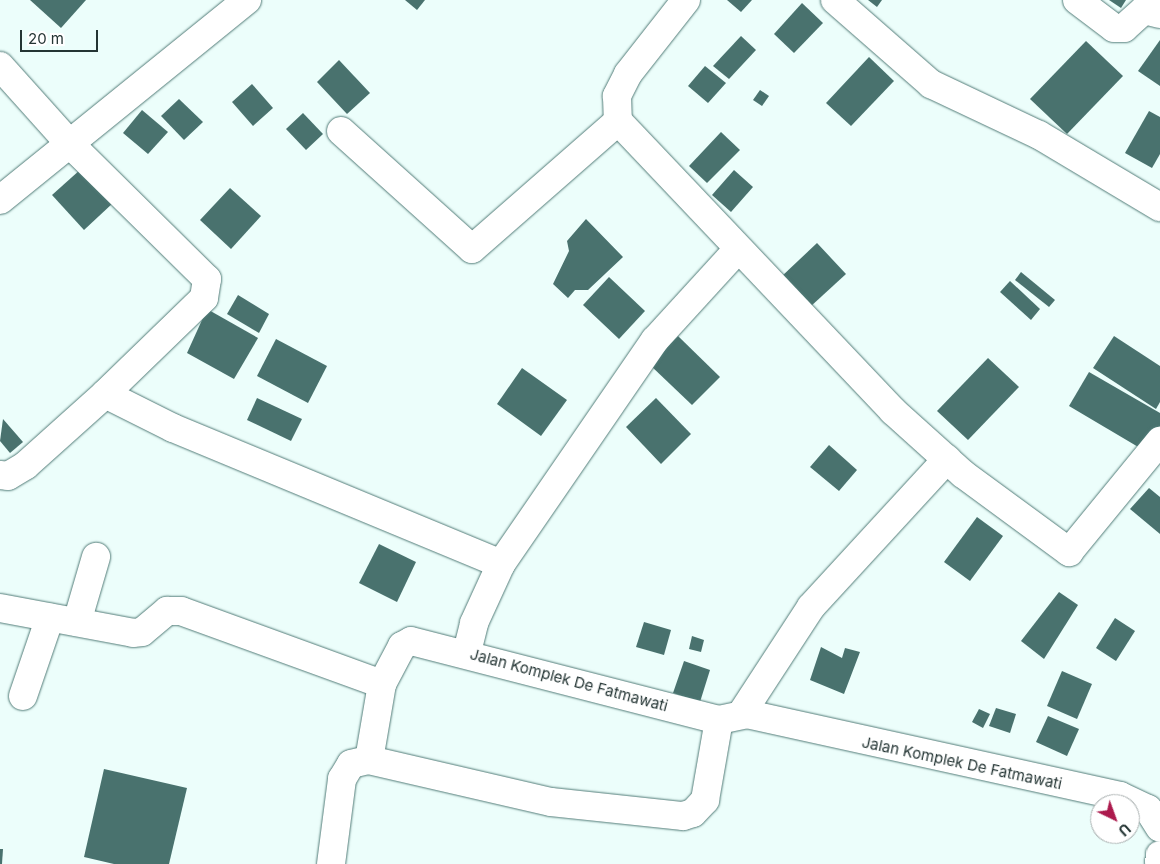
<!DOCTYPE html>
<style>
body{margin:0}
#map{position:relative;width:1160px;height:864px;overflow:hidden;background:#ecfefb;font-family:Inter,sans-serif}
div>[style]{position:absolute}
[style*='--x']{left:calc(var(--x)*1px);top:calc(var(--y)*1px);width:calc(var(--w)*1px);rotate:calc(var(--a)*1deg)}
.building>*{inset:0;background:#49726e}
.roads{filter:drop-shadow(0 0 1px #527c78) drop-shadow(0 0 1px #527c78)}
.minor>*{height:28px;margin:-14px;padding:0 14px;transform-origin:14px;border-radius:14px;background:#fff}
span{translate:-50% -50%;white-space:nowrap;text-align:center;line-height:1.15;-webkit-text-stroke:5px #fff;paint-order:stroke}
.street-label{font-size:15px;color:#243534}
.north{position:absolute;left:1090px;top:794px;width:50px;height:50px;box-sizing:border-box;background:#fff;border:1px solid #a7aeae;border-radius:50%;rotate:138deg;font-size:14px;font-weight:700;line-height:20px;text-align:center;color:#243534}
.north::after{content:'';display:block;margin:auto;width:18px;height:22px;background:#ac1a4d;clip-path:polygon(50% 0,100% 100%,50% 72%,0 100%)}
.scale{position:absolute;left:20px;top:30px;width:78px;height:22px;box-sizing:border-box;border:2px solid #243534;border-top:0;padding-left:6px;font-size:15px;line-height:18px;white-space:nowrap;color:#243534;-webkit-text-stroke:4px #fff;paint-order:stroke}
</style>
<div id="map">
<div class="building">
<div style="clip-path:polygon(30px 0,86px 0,61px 28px)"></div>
<div style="clip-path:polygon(405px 0,425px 0,417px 10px)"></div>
<div style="clip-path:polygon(727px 0,752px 0,741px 12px)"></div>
<div style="clip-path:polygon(868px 0,882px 0,877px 7px)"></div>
<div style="clip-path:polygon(1109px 0,1126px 0,1121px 8px)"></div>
<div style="clip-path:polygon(802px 3px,823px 23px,794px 53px,774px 34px)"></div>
<div style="clip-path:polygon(741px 36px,756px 50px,729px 79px,713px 66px)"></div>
<div style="clip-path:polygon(1160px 40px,1160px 86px,1138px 71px)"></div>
<div style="clip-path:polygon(1086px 41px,1123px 76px,1067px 134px,1030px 99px)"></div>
<div style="clip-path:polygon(869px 57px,894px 81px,851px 126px,826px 103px)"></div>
<div style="clip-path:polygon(339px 60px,370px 93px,347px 114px,317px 82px)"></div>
<div style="clip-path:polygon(705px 66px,726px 83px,708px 103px,688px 86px)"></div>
<div style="clip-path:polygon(252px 84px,273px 108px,253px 126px,232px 102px)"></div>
<div style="clip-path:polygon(760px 90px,769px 96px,762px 106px,753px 100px)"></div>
<div style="clip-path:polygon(179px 99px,203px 122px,184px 140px,161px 116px)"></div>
<div style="clip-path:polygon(142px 110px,168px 132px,148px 154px,123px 133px)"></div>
<div style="clip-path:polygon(1149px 111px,1160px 117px,1160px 154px,1152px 168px,1125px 153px)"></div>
<div style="clip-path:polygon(303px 113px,323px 134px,306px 150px,286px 129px)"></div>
<div style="clip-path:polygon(721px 132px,740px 150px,707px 183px,689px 166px)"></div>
<div style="clip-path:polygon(81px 169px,113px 203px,84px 230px,52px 195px)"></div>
<div style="clip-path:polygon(734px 170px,753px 187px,731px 212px,712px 195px)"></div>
<div style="clip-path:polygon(230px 188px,261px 216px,231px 249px,200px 220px)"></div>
<div style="clip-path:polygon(586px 219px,623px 257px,588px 290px,575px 290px,568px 298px,553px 284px,569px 251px,567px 241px)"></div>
<div style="clip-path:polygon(817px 243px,846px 274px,810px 307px,781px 277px)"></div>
<div style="clip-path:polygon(1021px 272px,1055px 300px,1049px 307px,1015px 280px)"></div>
<div style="clip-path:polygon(609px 277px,645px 311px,619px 339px,583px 305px)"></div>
<div style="clip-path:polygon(1010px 281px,1040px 309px,1031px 320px,1000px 292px)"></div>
<div style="clip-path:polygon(238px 295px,269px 314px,259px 333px,227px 314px)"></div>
<div style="clip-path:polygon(207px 309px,258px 338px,234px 379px,187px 353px)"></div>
<div style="clip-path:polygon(678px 336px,720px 377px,692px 405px,650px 365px)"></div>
<div style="clip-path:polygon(1114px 336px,1160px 366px,1160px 402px,1156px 409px,1093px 368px)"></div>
<div style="clip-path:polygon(276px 339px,327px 366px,308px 403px,257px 376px)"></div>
<div style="clip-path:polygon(988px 358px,1019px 387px,968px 440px,937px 411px)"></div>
<div style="clip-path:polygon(522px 368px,567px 400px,541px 436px,497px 404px)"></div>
<div style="clip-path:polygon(1089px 372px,1160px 413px,1160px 426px,1145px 451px,1069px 406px)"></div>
<div style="clip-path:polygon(257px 398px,302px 419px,291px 441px,247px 420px)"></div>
<div style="clip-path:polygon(656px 398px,691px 434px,661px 464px,626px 427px)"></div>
<div style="clip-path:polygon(3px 419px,23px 442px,10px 453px,0 441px)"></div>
<div style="clip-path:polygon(829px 445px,857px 470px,839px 491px,810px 467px)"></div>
<div style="clip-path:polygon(1149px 488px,1160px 497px,1160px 534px,1130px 509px)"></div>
<div style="clip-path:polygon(977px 517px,1003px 536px,970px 581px,944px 562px)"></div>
<div style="clip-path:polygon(379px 544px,416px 562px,397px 602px,359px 583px)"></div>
<div style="clip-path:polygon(1059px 592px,1078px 605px,1044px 659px,1021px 641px)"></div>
<div style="clip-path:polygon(1115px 618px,1135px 631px,1116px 661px,1096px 648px)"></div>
<div style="clip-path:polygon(644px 622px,671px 630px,664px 655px,636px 647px)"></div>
<div style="clip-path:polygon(692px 636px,704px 640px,701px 652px,689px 649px)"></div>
<div style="clip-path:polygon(821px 647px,842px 658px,845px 648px,860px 652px,844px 694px,810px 680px)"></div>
<div style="clip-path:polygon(684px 661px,710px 670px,700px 702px,673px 693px)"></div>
<div style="clip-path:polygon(1062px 671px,1092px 684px,1077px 719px,1047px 706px)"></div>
<div style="clip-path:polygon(996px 708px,1016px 714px,1010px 733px,989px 726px)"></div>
<div style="clip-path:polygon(979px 709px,990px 714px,983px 728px,972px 722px)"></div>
<div style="clip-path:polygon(1048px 716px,1079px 729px,1067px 756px,1036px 742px)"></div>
<div style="clip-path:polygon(104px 769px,187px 788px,169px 864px,114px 864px,84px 857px)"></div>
<div style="clip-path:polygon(0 849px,3px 849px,2px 864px,0 864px)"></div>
</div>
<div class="roads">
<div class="minor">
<div style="--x:686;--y:0;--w:94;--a:128.1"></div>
<div style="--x:628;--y:74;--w:25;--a:117"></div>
<div style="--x:617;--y:96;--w:25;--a:88"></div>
<div style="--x:618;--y:121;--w:400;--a:46.5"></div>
<div style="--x:893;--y:411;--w:94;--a:42"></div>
<div style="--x:963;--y:474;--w:132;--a:36.3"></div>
<div style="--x:1069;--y:552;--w:144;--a:-50.7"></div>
<div style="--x:835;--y:0;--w:128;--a:41.2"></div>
<div style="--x:931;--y:84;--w:119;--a:25.3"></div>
<div style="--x:1039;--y:135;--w:141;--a:30.8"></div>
<div style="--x:1077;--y:0;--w:46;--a:37.1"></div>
<div style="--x:1114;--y:28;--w:10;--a:0"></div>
<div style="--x:1124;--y:28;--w:27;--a:-42"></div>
<div style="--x:1144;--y:10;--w:16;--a:14"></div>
<div style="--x:0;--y:66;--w:106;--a:48.1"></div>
<div style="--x:71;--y:145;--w:191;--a:44.6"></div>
<div style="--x:207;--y:279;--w:19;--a:99"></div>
<div style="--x:204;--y:298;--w:138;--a:135.9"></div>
<div style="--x:105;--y:394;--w:76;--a:26.6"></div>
<div style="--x:173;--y:428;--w:355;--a:22.5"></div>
<div style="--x:341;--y:131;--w:176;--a:42"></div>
<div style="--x:472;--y:249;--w:194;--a:-41.2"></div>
<div style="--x:0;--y:200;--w:318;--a:-39"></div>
<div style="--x:0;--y:475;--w:8;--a:7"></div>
<div style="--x:8;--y:476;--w:21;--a:-31"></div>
<div style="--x:26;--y:465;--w:106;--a:-41.9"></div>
<div style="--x:0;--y:608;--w:135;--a:10.6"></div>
<div style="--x:133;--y:633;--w:9;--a:-6"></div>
<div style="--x:142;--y:632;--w:33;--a:-40"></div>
<div style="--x:167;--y:611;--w:14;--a:0"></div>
<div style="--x:181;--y:611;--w:214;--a:20"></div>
<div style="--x:77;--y:622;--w:68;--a:-73.7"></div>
<div style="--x:467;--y:652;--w:30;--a:-76"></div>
<div style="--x:474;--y:623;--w:65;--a:-65.4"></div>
<div style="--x:501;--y:564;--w:272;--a:-55.5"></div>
<div style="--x:655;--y:340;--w:123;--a:-47.6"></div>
<div style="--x:23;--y:696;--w:83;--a:-71.1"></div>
<div style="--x:742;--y:713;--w:126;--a:-56.9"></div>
<div style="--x:811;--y:607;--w:201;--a:-47.4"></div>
<div style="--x:369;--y:760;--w:77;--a:-80.3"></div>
<div style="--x:382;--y:684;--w:43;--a:-62.2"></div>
<div style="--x:402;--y:646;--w:10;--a:-29"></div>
<div style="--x:411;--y:641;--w:318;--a:14.4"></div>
<div style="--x:719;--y:720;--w:29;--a:-12"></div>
<div style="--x:747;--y:714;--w:382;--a:12.4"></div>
<div style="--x:1120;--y:796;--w:31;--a:25"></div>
<div style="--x:1148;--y:809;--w:22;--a:58"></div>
<div style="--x:331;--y:864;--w:86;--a:-82.6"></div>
<div style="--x:342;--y:779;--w:17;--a:-59"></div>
<div style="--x:351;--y:764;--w:18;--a:-13"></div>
<div style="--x:369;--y:760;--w:187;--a:13"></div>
<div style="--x:551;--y:802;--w:133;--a:6.1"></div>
<div style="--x:683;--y:816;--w:10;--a:-17"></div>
<div style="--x:693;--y:813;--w:18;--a:-47"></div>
<div style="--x:705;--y:800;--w:81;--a:-80.1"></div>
<div style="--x:1159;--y:864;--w:9;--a:-84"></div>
</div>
</div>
<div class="street-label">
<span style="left:569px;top:680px;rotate:15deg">Jalan Komplek De Fatmawati</span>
<span style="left:962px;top:763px;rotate:12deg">Jalan Komplek De Fatmawati</span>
</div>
<div class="north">U</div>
<div class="scale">20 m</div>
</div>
